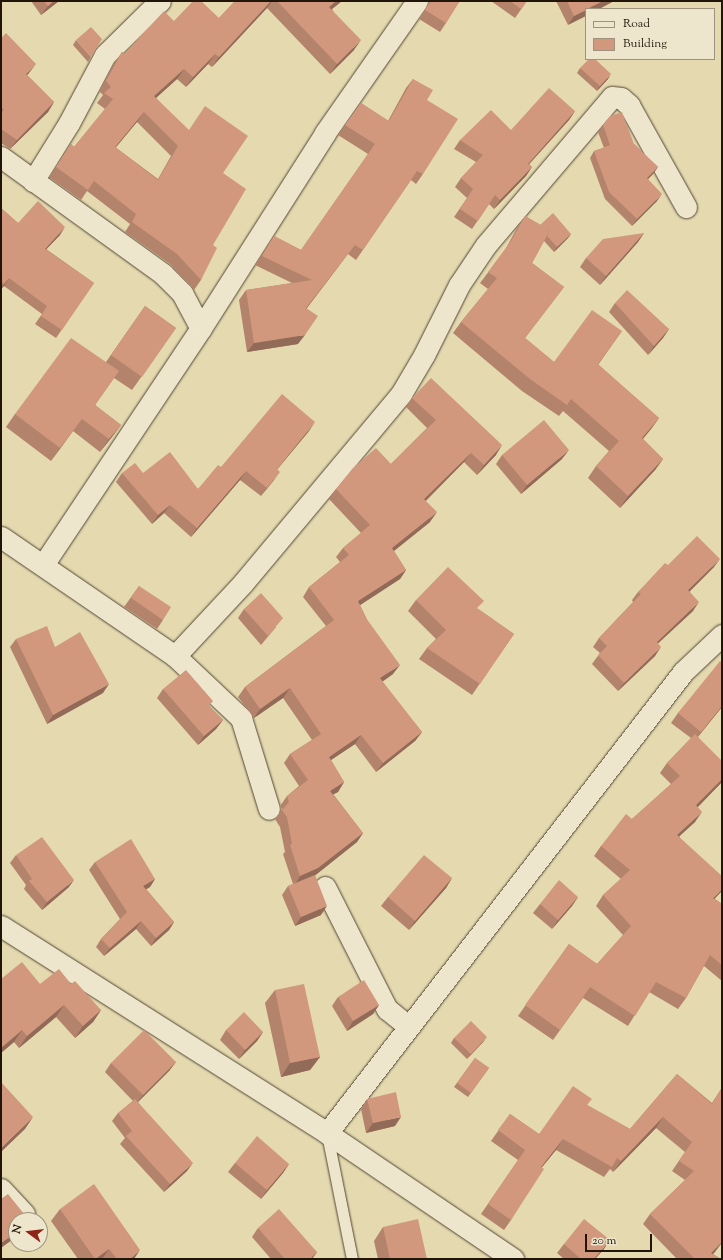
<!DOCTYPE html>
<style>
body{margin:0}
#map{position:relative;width:723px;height:1260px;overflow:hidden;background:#e5d9b0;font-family:"Sorts Mill Goudy",serif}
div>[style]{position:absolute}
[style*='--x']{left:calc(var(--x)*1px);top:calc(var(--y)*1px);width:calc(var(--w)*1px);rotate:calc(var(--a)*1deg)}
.roads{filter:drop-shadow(0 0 1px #514632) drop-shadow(0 0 1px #514632)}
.service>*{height:11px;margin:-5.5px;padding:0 5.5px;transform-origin:5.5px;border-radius:5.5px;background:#eee6cc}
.minor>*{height:21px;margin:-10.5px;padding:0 10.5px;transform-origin:10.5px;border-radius:10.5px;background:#eee6cc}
.wall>*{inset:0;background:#b4836c}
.shaded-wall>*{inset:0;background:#926a58}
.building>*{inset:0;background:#d1987e}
span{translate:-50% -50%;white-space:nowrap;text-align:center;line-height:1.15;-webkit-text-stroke:3px #eee6cc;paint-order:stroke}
.frame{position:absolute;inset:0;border:2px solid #201508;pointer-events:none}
.legend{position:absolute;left:585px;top:8px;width:130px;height:52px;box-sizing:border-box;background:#eee6cc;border:1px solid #9c927e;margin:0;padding:5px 7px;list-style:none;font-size:12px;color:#201508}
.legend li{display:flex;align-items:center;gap:8px;height:20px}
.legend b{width:20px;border:1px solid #9c927e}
.north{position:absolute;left:8px;top:1212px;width:40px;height:40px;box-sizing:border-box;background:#eee6cc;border:1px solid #9c927e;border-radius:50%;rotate:285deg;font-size:11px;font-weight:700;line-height:16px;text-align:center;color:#201508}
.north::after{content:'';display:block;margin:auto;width:14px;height:18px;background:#8f2418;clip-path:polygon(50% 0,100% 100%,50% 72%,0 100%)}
.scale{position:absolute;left:585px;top:1234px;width:67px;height:18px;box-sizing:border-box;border:2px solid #201508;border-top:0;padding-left:5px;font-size:12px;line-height:14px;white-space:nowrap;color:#201508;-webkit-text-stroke:3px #eee6cc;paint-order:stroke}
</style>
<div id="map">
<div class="roads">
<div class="service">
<div style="--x:327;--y:1134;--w:127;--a:78.7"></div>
</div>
<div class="minor">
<div style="--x:1;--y:157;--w:200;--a:35.8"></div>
<div style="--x:163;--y:274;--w:27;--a:45"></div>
<div style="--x:182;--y:293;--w:40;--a:62"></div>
<div style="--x:33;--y:181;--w:68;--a:-58.2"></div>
<div style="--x:69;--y:123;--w:77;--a:-62.1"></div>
<div style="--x:105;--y:55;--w:77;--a:-44.5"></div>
<div style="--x:1;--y:537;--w:211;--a:34.4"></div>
<div style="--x:175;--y:656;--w:91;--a:43.2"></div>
<div style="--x:241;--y:718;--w:95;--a:72.9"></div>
<div style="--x:43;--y:565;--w:285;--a:-56.3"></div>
<div style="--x:201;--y:328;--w:231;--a:-57.5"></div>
<div style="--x:325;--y:133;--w:161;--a:-55.1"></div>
<div style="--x:175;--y:656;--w:100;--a:-47"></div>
<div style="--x:243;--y:583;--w:246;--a:-50.1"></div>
<div style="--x:401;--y:394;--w:45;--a:-59.5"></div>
<div style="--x:424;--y:355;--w:78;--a:-63.4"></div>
<div style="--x:459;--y:285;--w:48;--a:-56"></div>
<div style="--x:486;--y:245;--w:194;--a:-49.6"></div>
<div style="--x:612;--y:97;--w:9;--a:6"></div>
<div style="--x:621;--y:98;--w:11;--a:41"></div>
<div style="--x:629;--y:105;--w:117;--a:60.8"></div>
<div style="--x:325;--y:887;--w:137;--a:63.1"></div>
<div style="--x:387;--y:1009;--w:28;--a:39"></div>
<div style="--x:1;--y:926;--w:386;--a:32.4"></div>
<div style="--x:327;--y:1133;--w:225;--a:34.1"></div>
<div style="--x:327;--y:1133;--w:582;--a:-52.32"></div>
<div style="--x:683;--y:672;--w:54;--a:-43.5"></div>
<div style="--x:1;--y:1189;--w:34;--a:47"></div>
</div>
</div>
<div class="wall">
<div style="clip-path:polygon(31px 1px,59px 1px,41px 15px)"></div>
<div style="clip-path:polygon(evenodd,235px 1px,342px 1px,332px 9px,354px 50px,330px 74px,267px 8px,212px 67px,208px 64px,186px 87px,177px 79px,156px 98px,223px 173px,213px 245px,201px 280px,194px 290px,170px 264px,125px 232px,130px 224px,87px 191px,81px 200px,49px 177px,71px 144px,74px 147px,105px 109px,97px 103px,103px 95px,99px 91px,115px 62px,122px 52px,124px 54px,174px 21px,219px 18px,235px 1px,137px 122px,171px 156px,158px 179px,115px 147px,137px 122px)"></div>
<div style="clip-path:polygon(430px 1px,459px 1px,446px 23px,440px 32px,419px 19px)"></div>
<div style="clip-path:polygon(491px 1px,527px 1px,515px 18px)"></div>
<div style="clip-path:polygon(556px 1px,614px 1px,599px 9px,586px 9px,568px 25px)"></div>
<div style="clip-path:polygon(1px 37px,29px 73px,27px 75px,54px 102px,48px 112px,10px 149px,1px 143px)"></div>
<div style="clip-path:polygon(76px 40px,91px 57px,88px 62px,73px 45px)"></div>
<div style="clip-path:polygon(580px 68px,608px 79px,597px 91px,577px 73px)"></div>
<div style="clip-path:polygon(413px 79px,427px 100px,423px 174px,416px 184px,411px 180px,356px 260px,348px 254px,307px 308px,298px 344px,247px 352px,239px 300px,246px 290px,292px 283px,255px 265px,274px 236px,301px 250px,368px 154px,338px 135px,361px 103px,388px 121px,406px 88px)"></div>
<div style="clip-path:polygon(575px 111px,569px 120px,529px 164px,532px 167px,526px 176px,494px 209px,489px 204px,472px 229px,454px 217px,467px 198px,455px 187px,461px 178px,476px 162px,454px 149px,460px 140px,511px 130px)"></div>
<div style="clip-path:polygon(603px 125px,634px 144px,658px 167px,653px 174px,648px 179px,657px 201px,632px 226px,605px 199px,590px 158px,594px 151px,604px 148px,598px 132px)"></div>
<div style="clip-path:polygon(1px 208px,18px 223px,60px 235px,46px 249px,94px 283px,56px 338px,35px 324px,42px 314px,4px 286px,1px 289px)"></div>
<div style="clip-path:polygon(525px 216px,540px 225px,571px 234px,568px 238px,554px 252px,544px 241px,532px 263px,564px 287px,525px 338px,554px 362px,622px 331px,598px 365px,659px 418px,651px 429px,643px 439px,663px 459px,655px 470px,620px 508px,588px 478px,596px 466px,609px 451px,563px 411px,559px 416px,522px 391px,453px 333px,461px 322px,488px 289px,480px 283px,505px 250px,517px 228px)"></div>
<div style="clip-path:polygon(644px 233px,638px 242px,600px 285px,580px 267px,586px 258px)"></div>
<div style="clip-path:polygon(615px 303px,669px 329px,663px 338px,648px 355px,609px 312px)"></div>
<div style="clip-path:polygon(145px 306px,176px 328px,132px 390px,114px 378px,95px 405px,121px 425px,100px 452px,73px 431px,51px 461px,6px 427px,15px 414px,106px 362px)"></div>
<div style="clip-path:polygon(412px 398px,496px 455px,477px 475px,464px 462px,426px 501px,430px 522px,394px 551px,406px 570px,400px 579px,360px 605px,393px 674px,382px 682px,422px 732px,415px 741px,376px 772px,355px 744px,331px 760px,344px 782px,338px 792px,333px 794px,363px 833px,357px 842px,315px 875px,321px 915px,295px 926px,282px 895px,288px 886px,293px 884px,283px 854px,285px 852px,280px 827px,275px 819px,282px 809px,280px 806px,287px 796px,299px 786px,284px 763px,290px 754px,312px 740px,283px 698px,254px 718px,238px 697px,245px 687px,326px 626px,303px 597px,309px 587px,340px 562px,336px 557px,343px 548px,361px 533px,329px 499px,336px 489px,391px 464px,427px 428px,406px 407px)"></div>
<div style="clip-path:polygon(309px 431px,277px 469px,274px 480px,261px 496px,240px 480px,191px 537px,164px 513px,152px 524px,116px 482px,122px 473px,143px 473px,198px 489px,221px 467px)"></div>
<div style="clip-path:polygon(502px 455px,562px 459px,521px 494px,496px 464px)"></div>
<div style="clip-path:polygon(668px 565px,714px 567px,690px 591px,693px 611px,658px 643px,655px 656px,618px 691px,592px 664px,600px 653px,593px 647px,599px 638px,633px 602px,632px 600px,638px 592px)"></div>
<div style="clip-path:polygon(139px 586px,163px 620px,157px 629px,124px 607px)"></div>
<div style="clip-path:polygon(416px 600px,478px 609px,514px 634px,472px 695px,419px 659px,427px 648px,436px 639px,408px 611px)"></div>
<div style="clip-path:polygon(244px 609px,276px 627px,261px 645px,238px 618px)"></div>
<div style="clip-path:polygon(16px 639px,55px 647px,103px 693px,47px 724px,10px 647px)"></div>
<div style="clip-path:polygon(722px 663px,722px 707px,698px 737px,722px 782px,698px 807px,695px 822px,679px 836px,715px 899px,722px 904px,722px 981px,704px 966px,686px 998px,678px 1009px,649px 992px,628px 1026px,583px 998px,553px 1040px,518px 1016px,569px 944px,597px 964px,623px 935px,596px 906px,603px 895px,621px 879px,594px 856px,601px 846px,632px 819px,671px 784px,660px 773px,667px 763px,691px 738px,671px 723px,678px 713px)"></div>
<div style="clip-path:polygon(163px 689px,209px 706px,223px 720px,216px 729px,198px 745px,157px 698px)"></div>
<div style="clip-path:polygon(16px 855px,69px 887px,42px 910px,24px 889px,26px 885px,10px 863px)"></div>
<div style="clip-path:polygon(95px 862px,155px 879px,150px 887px,146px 889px,174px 922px,169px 930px,151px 946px,136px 929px,104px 956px,96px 947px,101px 939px,120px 919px,89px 870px)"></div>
<div style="clip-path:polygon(452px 878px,446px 888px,409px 930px,381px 906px,388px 897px)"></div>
<div style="clip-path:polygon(578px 897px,572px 906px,552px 929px,533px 913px,540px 904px)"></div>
<div style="clip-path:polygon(1px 979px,40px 984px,101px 1010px,93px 1022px,75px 1038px,56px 1017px,19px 1048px,14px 1042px,1px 1053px)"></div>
<div style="clip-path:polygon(275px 990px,320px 1057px,310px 1070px,281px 1077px,265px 1003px)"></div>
<div style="clip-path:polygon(338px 997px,379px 1005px,373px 1014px,347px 1031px,332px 1006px)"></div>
<div style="clip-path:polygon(226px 1030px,263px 1032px,257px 1041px,239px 1059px,220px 1040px)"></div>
<div style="clip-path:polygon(454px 1038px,484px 1041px,467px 1059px,451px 1043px)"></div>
<div style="clip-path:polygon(475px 1058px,489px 1068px,468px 1097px,454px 1087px)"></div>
<div style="clip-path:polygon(176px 1062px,169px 1071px,138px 1102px,187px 1171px,164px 1192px,120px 1144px,125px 1138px,112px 1121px,118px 1113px,133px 1101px,105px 1072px,111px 1063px)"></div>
<div style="clip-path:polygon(677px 1074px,712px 1103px,721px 1089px,722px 1090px,722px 1243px,713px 1254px,721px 1259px,677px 1259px,643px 1224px,650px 1214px,685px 1180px,672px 1171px,685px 1152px,656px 1128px,613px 1172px,610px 1169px,604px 1177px,556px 1150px,542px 1167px,511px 1220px,504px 1230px,481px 1214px,518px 1160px,491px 1141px,510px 1114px,539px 1134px,587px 1105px,630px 1129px)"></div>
<div style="clip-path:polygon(367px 1099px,395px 1126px,366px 1133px,361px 1109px)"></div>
<div style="clip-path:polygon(235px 1163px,289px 1164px,283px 1173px,261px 1199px,228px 1172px)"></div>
<div style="clip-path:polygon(60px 1209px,134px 1259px,78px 1259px,51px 1221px)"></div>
<div style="clip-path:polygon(383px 1227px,427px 1259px,378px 1259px,374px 1241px)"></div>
<div style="clip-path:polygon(258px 1228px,317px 1252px,312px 1259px,271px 1259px,252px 1237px)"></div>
<div style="clip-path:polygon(564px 1244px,604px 1249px,595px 1259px,564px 1259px,557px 1253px)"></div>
</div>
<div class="shaded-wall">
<div style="clip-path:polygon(54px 1px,59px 1px,41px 15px,48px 6px)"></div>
<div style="clip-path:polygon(271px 1px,272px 1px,267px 8px,212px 67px,219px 57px)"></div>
<div style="clip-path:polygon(336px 1px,342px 1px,322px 17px,329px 7px)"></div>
<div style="clip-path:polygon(603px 1px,614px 1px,599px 9px,587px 9px)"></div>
<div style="clip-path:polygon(586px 10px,586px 16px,568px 25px,574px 16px)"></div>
<div style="clip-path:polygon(361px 40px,354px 50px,330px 74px,337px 64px)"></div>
<div style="clip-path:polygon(215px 54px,208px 64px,186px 87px,193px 77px)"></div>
<div style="clip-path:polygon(36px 64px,29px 73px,19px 83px,26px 74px)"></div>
<div style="clip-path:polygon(184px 69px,177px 79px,147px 106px,154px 96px)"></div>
<div style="clip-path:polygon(611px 74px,608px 79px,597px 91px,600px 86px)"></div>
<div style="clip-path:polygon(54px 102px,48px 112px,10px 149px,17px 140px)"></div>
<div style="clip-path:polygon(575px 111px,569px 120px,522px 172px,528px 164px)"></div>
<div style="clip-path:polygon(144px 112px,137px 122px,108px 157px,115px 147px)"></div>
<div style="clip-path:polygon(532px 167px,526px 176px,494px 209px,500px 200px)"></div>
<div style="clip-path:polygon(658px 167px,653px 174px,642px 185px,647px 178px)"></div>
<div style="clip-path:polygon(662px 194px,657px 201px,632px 226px,637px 219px)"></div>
<div style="clip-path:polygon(65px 227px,60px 235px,40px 256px,45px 249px)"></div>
<div style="clip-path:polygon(644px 233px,638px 242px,600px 285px,606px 276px)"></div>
<div style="clip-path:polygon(571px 234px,568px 238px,554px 252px,557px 247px)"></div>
<div style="clip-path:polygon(355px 245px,348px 254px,299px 318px,306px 308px)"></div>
<div style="clip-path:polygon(9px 278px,4px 286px,1px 289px,4px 284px)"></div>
<div style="clip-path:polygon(669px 329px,663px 338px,648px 355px,654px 346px)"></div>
<div style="clip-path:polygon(305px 335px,298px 344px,247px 352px,254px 343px)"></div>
<div style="clip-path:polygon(659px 418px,651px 429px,634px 449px,642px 438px)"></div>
<div style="clip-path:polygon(82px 419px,73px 431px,51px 461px,60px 448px)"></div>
<div style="clip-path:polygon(315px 422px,309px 431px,271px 477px,277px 469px)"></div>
<div style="clip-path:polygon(121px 425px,112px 437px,100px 452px,109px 439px)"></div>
<div style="clip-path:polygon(502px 445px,496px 455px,477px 475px,484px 465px)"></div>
<div style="clip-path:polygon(569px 450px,562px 459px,521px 494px,527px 485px)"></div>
<div style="clip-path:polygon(471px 453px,464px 462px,417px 509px,424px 499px)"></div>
<div style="clip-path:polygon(663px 459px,655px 470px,620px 508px,628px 496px)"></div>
<div style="clip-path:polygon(246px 471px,240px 480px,191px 537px,197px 528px)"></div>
<div style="clip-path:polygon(280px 472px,274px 480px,261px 496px,267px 488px)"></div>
<div style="clip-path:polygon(170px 505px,164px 513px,152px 524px,158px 515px)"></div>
<div style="clip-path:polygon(437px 512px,430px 522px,385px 558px,392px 548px)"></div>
<div style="clip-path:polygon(720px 559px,714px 567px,682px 599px,688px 590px)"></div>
<div style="clip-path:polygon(406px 570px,400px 579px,351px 611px,358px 601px)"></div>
<div style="clip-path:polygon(699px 602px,693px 611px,651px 650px,657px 642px)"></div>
<div style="clip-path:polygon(661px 647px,655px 656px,618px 691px,624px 683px)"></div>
<div style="clip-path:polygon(400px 665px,393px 674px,373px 688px,380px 678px)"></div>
<div style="clip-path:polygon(109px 684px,103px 693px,47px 724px,53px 715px)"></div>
<div style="clip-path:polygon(290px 688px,283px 698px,254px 718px,260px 709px)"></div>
<div style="clip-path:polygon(722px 706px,722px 707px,694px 741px,701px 732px)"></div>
<div style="clip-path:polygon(223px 720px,216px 729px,198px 745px,204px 736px)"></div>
<div style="clip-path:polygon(422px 732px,415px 741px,376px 772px,383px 763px)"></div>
<div style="clip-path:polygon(361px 735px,355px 744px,322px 766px,329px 757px)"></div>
<div style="clip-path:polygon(722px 779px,722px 782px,689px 816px,696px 805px)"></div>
<div style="clip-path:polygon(344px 782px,338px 792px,323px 800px,330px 791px)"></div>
<div style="clip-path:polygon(702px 812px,695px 822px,670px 845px,677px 835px)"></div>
<div style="clip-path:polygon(363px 833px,357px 842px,312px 878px,294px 886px,300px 876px)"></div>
<div style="clip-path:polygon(452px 878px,446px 888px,409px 930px,415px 921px)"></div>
<div style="clip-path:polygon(155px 879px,150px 887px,138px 894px,143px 886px)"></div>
<div style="clip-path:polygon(74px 880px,69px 887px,42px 910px,47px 902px)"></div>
<div style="clip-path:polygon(722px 889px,722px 891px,721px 892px,706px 908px,713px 898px)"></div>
<div style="clip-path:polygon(578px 897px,572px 906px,552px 929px,558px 920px)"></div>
<div style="clip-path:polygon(327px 906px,321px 915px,295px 926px,301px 917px)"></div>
<div style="clip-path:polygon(141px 921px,136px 929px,104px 956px,110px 948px)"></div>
<div style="clip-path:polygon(174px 922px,169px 930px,151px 946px,156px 938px)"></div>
<div style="clip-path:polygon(64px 1005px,56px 1017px,19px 1048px,27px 1036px)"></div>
<div style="clip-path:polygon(379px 1005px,373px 1014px,347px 1031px,353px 1021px)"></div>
<div style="clip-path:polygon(101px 1010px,93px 1022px,75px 1038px,83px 1026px)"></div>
<div style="clip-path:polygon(22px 1030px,14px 1042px,1px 1053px,1px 1048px)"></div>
<div style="clip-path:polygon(263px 1032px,257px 1041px,239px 1059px,245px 1050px)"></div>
<div style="clip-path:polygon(487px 1037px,484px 1041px,467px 1059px,471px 1054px)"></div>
<div style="clip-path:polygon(320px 1057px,310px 1070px,281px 1077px,290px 1063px)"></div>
<div style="clip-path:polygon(176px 1062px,169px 1071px,136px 1104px,143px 1095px)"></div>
<div style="clip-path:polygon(33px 1117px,25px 1129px,1px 1152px,2px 1147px)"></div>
<div style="clip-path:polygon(401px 1117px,395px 1126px,366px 1133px,373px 1123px)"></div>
<div style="clip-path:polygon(663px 1117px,656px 1128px,613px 1172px,621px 1161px)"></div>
<div style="clip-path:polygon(563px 1139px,556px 1150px,534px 1177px,541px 1167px)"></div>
<div style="clip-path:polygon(193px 1163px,187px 1171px,164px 1192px,170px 1184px)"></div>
<div style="clip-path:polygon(289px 1164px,283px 1173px,261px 1199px,267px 1190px)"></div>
<div style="clip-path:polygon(16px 1232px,16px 1237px,1px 1248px,1px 1243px)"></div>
<div style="clip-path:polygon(610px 1240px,604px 1249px,595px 1259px,594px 1259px)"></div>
<div style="clip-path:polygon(722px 1242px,715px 1252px,708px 1259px,711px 1253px)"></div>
<div style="clip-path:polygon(109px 1249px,102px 1259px,96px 1259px)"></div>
<div style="clip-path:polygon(140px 1250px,134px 1259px,130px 1259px)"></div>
<div style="clip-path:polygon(317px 1252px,312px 1259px,310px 1259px)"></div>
</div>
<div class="building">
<div style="clip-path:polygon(44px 1px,54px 1px,48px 6px)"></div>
<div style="clip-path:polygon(evenodd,193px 1px,201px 1px,219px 18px,235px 1px,271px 1px,219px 57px,215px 54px,193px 77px,184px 69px,154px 96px,189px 130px,205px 106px,248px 136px,223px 173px,246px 189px,213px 245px,217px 248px,201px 280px,177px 254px,132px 222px,136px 214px,94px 181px,88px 190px,56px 167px,71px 144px,74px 147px,113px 99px,104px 93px,111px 87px,106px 81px,122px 52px,124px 54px,164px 11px,174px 21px,193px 1px,144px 112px,178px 146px,158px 180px,115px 147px,144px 112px)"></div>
<div style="clip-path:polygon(277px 1px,336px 1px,329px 7px,361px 40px,337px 64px)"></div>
<div style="clip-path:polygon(431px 1px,460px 1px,446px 23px,425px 10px)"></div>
<div style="clip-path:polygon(510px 1px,527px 1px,521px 9px)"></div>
<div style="clip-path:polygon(567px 1px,603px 1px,587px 9px,586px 9px,586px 10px,574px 16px)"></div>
<div style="clip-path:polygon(91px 27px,102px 39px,91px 57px,76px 40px)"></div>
<div style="clip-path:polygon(6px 33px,36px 64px,26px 74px,54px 102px,17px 140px,1px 129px,1px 113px,4px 110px,1px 107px,1px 37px,1px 38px)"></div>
<div style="clip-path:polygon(589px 59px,595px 59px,611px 74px,600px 86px,580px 68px)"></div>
<div style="clip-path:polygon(413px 79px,433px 90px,427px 100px,458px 119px,423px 174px,417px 171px,363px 250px,355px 245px,306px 308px,318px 316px,305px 335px,254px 343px,246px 290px,312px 280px,262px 256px,274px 236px,301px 250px,375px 144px,345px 125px,361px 103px,389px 121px)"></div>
<div style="clip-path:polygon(549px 88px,575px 111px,528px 164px,532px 167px,500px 200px,495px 195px,478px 221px,460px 209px,473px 189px,461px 178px,483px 155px,460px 140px,491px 110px,511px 130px)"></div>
<div style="clip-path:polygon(622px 112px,634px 144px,658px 167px,647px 178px,662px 194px,637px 219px,609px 192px,594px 151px,610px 145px,603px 125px,610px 116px)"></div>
<div style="clip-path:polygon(38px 201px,65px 227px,45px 249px,94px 283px,62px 330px,41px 316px,47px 306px,9px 278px,4px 284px,1px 282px,1px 208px,18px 223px)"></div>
<div style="clip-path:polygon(553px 213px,571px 234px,557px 247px,547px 236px,550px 230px,540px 225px)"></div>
<div style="clip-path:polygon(525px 216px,550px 230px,532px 263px,564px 287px,525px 338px,554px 362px,592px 310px,622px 331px,598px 364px,659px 418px,642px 438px,663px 459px,628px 496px,596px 466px,619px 441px,571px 399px,567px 405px,530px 379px,461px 322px,497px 278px,488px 272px,511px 241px)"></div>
<div style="clip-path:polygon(644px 233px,606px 276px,586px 258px,603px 239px)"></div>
<div style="clip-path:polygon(627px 290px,669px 329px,654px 346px,615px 303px)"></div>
<div style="clip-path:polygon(145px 306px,176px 328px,142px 377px,111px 355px)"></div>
<div style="clip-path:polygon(71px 338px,119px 371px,95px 405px,121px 425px,109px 439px,82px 419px,60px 448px,15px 414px)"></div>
<div style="clip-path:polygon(431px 378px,502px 445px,484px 465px,471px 453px,424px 499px,437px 512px,392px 548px,406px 570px,358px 601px,366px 618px,400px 665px,380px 678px,422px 732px,383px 763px,361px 735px,329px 757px,344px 782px,330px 791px,363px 833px,318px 868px,300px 876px,290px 845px,292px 844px,287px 817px,282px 810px,289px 802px,287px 796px,308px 780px,290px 754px,321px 734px,290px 688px,260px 709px,245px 687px,334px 620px,309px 587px,349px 555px,343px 548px,370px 525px,336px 489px,353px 468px,376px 448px,391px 464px,436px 420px,412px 398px)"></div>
<div style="clip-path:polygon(282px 394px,315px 422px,277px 469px,280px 472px,267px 488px,246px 471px,197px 528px,170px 505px,158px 515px,122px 473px,135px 463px,143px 473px,170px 452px,198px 489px,218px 465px,221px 467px)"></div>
<div style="clip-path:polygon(544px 420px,569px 450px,527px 485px,502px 455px)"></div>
<div style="clip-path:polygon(697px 536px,720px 559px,688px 590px,699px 602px,657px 642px,661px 647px,624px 683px,598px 655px,607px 646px,599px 638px,641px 594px,638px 592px,665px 563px,668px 565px)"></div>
<div style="clip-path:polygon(448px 567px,484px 601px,477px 608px,514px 634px,480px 684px,427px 648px,446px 630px,416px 600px)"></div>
<div style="clip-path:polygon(139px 586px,171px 607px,163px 620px,131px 598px)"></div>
<div style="clip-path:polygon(261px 593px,283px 618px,268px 636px,244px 609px)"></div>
<div style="clip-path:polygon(47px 626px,55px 647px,80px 632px,109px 684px,53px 715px,16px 639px)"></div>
<div style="clip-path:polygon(720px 661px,722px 663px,722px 706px,701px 732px,678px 713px)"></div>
<div style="clip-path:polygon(186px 670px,213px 701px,209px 706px,223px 720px,204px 736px,163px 689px)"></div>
<div style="clip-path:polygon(695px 734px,722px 761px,722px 779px,696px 805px,702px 812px,677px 835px,722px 876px,722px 889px,713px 898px,722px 904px,722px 965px,710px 955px,686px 998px,656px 982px,635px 1016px,590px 987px,560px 1030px,525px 1005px,569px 944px,597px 964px,631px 926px,603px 895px,630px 870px,601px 846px,626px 814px,632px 819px,680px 776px,667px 763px)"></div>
<div style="clip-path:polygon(42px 837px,74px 880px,47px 902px,29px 881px,32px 879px,16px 855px)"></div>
<div style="clip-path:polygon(131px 839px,155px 879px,143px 886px,174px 922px,156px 938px,141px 921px,110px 948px,101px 939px,127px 912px,95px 862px)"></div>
<div style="clip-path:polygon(424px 855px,452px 878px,415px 921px,388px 897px)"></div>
<div style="clip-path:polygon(315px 875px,327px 906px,301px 917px,288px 886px)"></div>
<div style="clip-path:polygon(559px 880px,578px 897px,558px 920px,540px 904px)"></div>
<div style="clip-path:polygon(22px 962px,40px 984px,59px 969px,71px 984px,75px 981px,101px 1010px,83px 1026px,64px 1005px,27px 1036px,22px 1030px,1px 1048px,1px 979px)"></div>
<div style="clip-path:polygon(364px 980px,379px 1005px,353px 1021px,338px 997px)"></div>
<div style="clip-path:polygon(304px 984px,320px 1057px,290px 1063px,275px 990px)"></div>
<div style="clip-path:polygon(244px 1012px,263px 1032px,245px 1050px,226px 1030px)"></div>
<div style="clip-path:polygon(471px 1021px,487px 1037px,471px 1054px,454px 1038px)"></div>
<div style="clip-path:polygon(144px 1030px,176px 1062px,143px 1095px,111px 1063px)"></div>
<div style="clip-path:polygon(475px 1058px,489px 1068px,471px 1093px,457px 1083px)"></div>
<div style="clip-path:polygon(677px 1074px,712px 1104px,721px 1089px,722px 1090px,722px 1242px,711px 1253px,721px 1259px,695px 1259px,650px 1214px,694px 1171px,679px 1161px,692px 1142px,663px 1117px,621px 1161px,617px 1158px,612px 1167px,563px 1139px,541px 1167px,544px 1169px,511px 1220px,488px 1204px,525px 1150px,498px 1130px,510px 1114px,539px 1134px,573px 1086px,592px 1099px,587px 1105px,630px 1129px)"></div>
<div style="clip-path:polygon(1px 1082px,33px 1117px,2px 1147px,1px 1146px)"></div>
<div style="clip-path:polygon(396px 1092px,401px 1117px,373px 1123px,367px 1099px)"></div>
<div style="clip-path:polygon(135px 1099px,193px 1163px,170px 1184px,126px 1136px,132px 1131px,118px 1113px)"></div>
<div style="clip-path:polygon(257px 1136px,289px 1164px,267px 1190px,235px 1163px)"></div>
<div style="clip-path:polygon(94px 1184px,140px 1250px,130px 1259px,117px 1259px,109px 1249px,95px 1259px,60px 1209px)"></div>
<div style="clip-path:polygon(8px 1194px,29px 1220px,16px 1220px,16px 1232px,1px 1243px,1px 1199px)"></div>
<div style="clip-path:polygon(279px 1209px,317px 1252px,310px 1259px,285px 1259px,258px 1228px)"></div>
<div style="clip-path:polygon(418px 1219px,427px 1259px,390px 1259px,383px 1227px)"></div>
<div style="clip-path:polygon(584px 1219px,610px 1240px,594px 1259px,581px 1259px,564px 1244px)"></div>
</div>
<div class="frame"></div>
<ul class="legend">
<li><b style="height:5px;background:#eee6cc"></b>Road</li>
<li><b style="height:11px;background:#d1987e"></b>Building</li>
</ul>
<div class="north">N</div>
<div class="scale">20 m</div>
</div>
